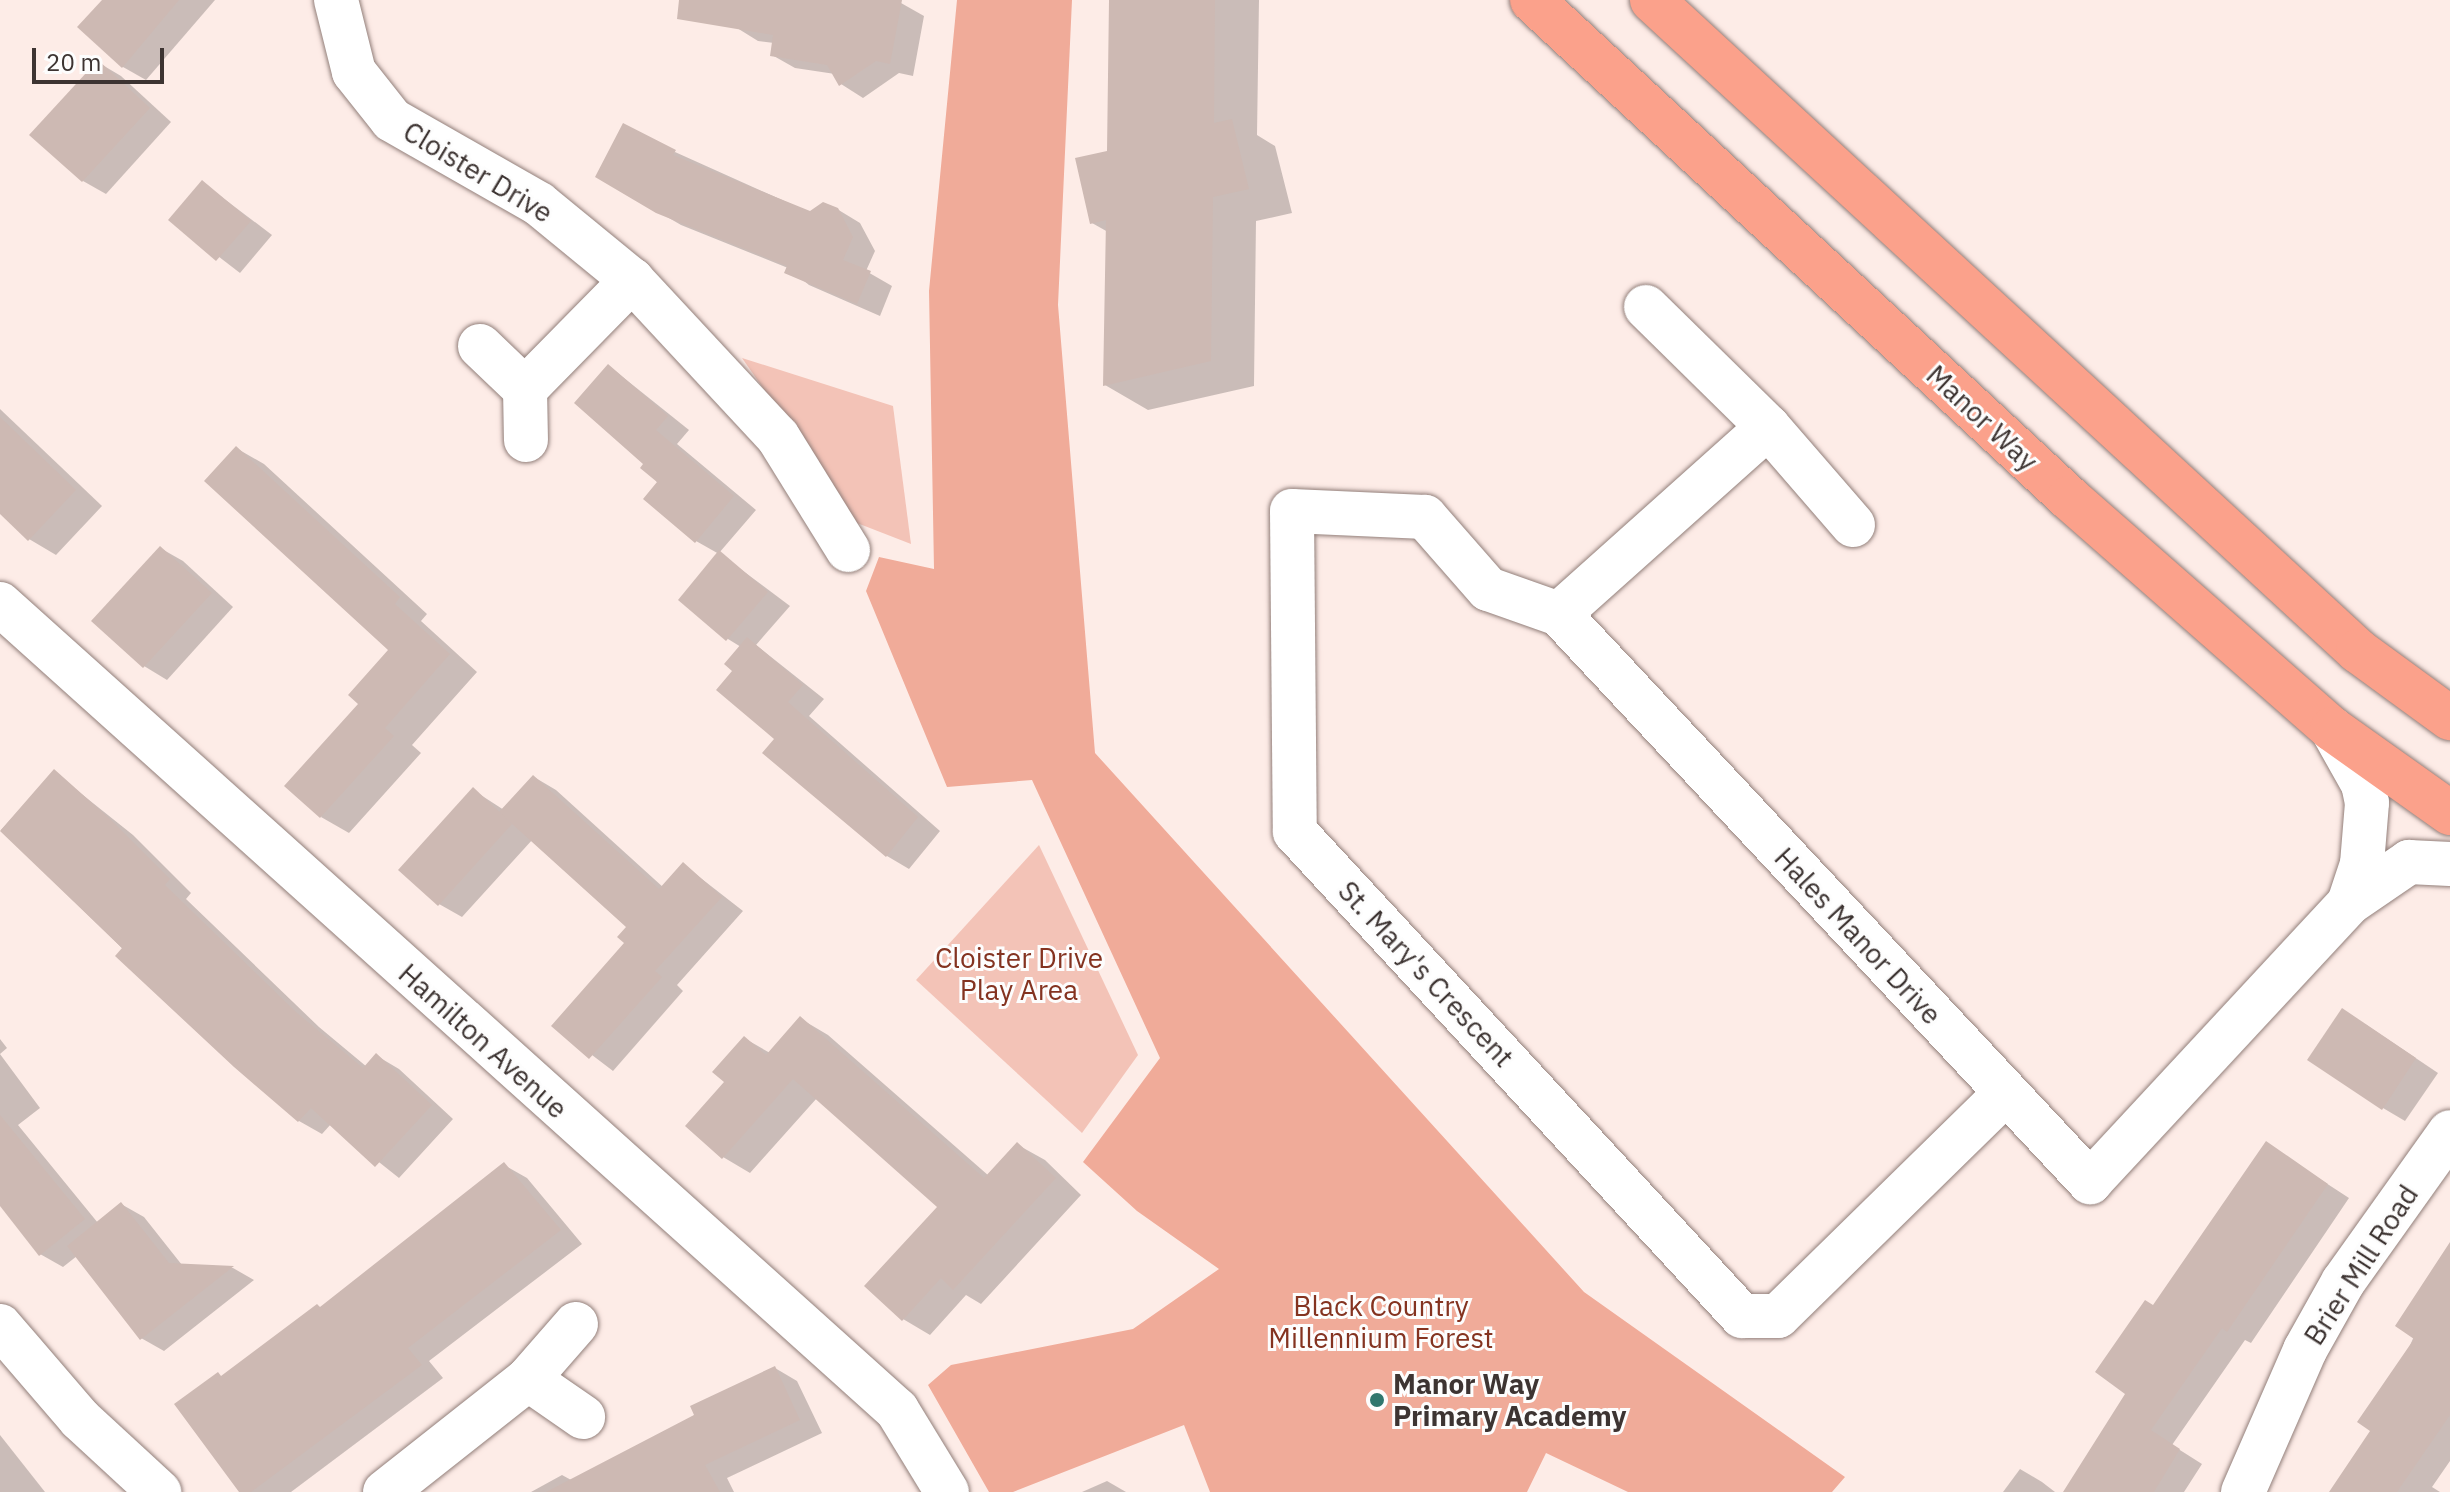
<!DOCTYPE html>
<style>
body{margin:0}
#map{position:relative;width:2450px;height:1492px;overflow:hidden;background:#fdece7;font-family:"IBM Plex Sans",sans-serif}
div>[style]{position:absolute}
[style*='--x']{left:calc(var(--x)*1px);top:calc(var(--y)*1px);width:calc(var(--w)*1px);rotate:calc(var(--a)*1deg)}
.green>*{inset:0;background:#f3c3b7}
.forest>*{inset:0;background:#f0ab99}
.shadow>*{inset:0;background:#0003}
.building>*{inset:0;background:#cdb9b3}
.roads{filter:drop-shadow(0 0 2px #927f7a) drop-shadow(0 0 2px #927f7a)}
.minor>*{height:44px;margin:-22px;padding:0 22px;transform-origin:22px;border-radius:22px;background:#fff}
.highway>*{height:44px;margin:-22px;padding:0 22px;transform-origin:22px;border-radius:22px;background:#fba18b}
.dots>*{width:22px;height:22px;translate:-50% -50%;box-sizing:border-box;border:4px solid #fdfdfd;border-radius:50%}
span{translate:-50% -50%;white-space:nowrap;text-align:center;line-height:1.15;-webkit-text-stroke:6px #fdfdfd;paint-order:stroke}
.street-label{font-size:28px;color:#3d3432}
.park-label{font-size:28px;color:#843320}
.poi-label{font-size:28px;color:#3d3432;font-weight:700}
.left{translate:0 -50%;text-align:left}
.scale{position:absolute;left:32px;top:48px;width:132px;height:36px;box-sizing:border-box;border:4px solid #3d3432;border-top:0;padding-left:10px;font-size:24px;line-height:28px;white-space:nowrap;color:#3d3432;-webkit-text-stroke:6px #fdfdfd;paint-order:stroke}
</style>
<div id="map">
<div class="green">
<div style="clip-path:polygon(742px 358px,893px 406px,911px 544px,857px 523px)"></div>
<div style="clip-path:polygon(1039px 845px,1138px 1055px,1082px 1133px,916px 980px)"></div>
</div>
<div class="forest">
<div style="clip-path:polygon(957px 0,1072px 0,1058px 305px,1095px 753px,1584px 1292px,1845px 1477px,1832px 1492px,1628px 1492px,1546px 1453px,1527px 1492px,1210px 1492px,1184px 1425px,1013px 1492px,989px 1492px,928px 1385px,951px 1365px,1133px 1329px,1219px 1269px,1137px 1211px,1083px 1162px,1160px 1058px,1032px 780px,947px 787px,866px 591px,879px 557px,934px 569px,929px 291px)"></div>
</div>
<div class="shadow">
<div style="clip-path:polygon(105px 0,215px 0,146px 80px,123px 67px,80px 27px)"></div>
<div style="clip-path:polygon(692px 0,901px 3px,924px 16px,913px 76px,899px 73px,863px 98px,841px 84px,835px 74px,795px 68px,772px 55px,774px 43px,758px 41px)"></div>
<div style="clip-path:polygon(1111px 0,1259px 0,1257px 135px,1275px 146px,1292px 213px,1256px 221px,1254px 386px,1148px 410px,1105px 385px,1108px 232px,1092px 223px,1108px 153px)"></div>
<div style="clip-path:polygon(99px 63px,121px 76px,171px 122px,106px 194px,83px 181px)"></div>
<div style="clip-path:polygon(675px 152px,811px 213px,837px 209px,860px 223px,875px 251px,866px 271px,892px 286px,880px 316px,809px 285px,788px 268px,681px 225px,597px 176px)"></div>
<div style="clip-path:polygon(202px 182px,272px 235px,240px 273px,171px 220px)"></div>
<div style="clip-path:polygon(609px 366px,689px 430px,677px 444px,756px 510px,719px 553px,790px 606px,756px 645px,824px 699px,809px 716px,940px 831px,909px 869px,887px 856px,776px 739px,741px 647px,728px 639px,719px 554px,696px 541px,645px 464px)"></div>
<div style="clip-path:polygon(0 409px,102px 506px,56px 555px,29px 539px,0 510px)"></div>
<div style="clip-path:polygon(236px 448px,264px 464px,427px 614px,421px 621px,477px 672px,412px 745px,421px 753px,349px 833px,321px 817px,361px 704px,391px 650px)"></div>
<div style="clip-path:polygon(160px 548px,183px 561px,233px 607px,167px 680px,144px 666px)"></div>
<div style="clip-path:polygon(54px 772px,133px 835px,191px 893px,186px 899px,319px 1027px,367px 1067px,377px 1056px,399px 1069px,453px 1119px,399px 1178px,331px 1124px,322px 1134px,299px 1121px,1px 830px)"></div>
<div style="clip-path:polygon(534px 777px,556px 790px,664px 888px,684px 865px,743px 911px,677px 985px,683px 991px,613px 1071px,554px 1026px,627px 943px,629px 927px,533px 839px,462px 917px,439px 904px,473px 790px,504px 810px)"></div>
<div style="clip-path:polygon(801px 1019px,828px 1035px,989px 1176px,1018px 1145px,1045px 1160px,1081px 1195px,981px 1304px,966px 1295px,930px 1335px,903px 1319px,940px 1207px,817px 1098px,750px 1173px,723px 1157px,727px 1082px,744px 1038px,770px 1053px)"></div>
<div style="clip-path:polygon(2365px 1024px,2438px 1073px,2405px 1121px,2383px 1108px)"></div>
<div style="clip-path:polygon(0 1039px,7px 1048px,0 1054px,40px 1108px,18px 1125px,98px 1223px,121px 1204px,144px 1217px,182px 1265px,233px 1268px,254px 1280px,164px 1351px,141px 1338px,77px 1256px,63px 1267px,40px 1254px,0 1202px)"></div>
<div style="clip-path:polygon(2266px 1144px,2349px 1198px,2251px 1343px,2245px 1340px,2172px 1445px,2202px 1464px,2184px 1492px,2066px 1492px,2128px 1393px,2154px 1307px)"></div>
<div style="clip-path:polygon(504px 1165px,527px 1178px,582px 1244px,429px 1361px,443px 1378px,291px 1492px,241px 1492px,223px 1377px,321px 1309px)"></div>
<div style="clip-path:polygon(2450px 1253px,2450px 1461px,2432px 1487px,2440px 1492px,2331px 1492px,2373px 1431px)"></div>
<div style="clip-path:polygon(775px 1368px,797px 1381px,822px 1433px,727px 1478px,734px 1492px,531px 1492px,562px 1475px,573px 1481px,630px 1453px)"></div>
<div style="clip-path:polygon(0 1435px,45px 1492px,0 1492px)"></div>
<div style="clip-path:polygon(2020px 1469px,2042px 1482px,2055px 1492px,2003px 1492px)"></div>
<div style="clip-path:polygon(1107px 1481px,1126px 1492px,1082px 1492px)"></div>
</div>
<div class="building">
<div style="clip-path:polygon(102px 0,179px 0,122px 68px,77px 27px)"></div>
<div style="clip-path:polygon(679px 0,902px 0,890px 64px,876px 61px,839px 86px,827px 65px,770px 56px,773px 35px,677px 19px)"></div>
<div style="clip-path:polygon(1109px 0,1215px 0,1214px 123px,1232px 119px,1249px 189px,1213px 197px,1211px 361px,1103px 386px,1106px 220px,1090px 224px,1075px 158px,1107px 151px)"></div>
<div style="clip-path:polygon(98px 60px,150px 108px,82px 182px,29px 135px)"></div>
<div style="clip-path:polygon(623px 123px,676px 150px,673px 155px,810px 211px,823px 202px,838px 208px,853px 237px,843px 260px,871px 271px,857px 304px,784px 273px,787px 266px,656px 213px,595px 177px)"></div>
<div style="clip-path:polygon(202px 180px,251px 221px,216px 261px,168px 220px)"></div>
<div style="clip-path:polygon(608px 364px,668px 416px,656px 430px,734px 496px,695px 543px,643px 499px,657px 482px,640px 468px,643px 464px,574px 403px)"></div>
<div style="clip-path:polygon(0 417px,76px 490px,28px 541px,0 514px)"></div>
<div style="clip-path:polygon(236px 446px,400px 597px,395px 604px,450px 654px,385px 728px,394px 736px,320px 818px,284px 786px,358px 704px,348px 695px,388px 650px,204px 481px)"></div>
<div style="clip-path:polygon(160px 546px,212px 593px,143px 668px,91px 621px)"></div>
<div style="clip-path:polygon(719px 550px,768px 592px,726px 641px,678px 600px)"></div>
<div style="clip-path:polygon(747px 637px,803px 685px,788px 702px,918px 817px,886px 857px,762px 753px,774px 739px,716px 690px,732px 671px,724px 664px)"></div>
<div style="clip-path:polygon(54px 769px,110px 819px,170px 879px,165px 885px,296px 1012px,363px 1068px,376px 1053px,432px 1105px,375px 1167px,311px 1108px,298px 1122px,234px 1067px,115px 956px,122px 948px,0 831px)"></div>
<div style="clip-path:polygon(533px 775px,659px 889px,683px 862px,722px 897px,655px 971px,662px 977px,589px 1059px,551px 1026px,624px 943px,617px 937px,626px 927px,499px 812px)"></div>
<div style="clip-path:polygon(473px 787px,512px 824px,438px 906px,398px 870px)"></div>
<div style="clip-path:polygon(2342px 1008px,2416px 1058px,2382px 1110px,2307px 1060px)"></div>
<div style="clip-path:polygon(800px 1016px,984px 1178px,1017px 1142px,1056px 1178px,953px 1290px,941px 1278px,902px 1321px,864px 1286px,937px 1207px,793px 1079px,722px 1159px,685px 1126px,724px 1082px,712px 1072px,744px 1036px,766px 1055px)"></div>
<div style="clip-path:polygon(0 1115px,85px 1219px,39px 1256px,0 1206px)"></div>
<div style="clip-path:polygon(2266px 1141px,2328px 1184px,2227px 1332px,2222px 1328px,2151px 1430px,2180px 1449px,2154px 1492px,2063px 1492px,2125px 1394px,2095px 1372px,2145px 1300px,2153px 1305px)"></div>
<div style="clip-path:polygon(504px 1162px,561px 1230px,408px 1348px,422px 1365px,251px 1492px,239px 1492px,174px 1404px,218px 1372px,221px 1376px,317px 1304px,320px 1307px)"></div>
<div style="clip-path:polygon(121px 1202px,169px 1263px,234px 1266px,140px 1340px,67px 1246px)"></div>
<div style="clip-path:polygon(2450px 1242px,2450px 1415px,2397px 1492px,2329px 1492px,2370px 1431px,2357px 1422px,2414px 1339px,2395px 1326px)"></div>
<div style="clip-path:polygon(775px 1366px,800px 1420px,705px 1465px,720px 1492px,546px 1492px,694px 1415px,690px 1406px)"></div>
</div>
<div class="roads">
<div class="minor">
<div style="--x:336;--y:0;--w:74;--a:76"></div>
<div style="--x:354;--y:72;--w:61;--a:51.6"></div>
<div style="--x:392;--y:120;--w:169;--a:29.7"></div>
<div style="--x:539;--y:204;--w:120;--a:39.3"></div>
<div style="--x:632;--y:280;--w:214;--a:47.1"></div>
<div style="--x:778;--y:437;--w:133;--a:58.2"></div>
<div style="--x:1646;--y:307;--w:171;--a:44.5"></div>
<div style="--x:480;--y:346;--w:62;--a:43.7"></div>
<div style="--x:525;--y:389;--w:153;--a:-45.5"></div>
<div style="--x:525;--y:389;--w:51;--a:88.9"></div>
<div style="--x:1853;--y:525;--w:130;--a:-130.9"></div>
<div style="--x:1768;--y:427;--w:280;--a:138.2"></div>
<div style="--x:1559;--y:614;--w:778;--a:46.93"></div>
<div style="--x:2090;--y:1182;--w:381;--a:-47.1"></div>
<div style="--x:2349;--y:903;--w:73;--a:-34.3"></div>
<div style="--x:2409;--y:862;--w:41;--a:2.8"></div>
<div style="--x:0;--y:604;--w:1206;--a:41.94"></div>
<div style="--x:897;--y:1410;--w:96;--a:58.6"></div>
<div style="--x:1559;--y:614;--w:75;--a:-160.6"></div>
<div style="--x:1488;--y:589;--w:96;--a:-131.2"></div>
<div style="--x:1425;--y:517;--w:133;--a:-177.4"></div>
<div style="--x:1292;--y:511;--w:321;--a:89.5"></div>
<div style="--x:1295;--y:832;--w:659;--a:47.28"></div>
<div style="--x:1742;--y:1316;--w:36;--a:0"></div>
<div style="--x:1778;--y:1316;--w:318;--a:-44.4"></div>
<div style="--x:2332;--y:729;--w:63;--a:60.6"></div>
<div style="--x:2363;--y:784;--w:19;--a:78"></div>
<div style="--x:2367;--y:803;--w:61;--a:94.7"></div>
<div style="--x:2362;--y:864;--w:41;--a:108.4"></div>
<div style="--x:0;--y:1326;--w:123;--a:49.3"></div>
<div style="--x:80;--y:1419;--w:108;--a:42.7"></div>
<div style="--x:528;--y:1379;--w:67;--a:34.6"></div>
<div style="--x:385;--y:1492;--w:182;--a:-38.3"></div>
<div style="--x:528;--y:1379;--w:73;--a:-48.9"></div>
<div style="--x:2243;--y:1492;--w:155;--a:-66.4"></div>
<div style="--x:2305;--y:1350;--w:78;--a:-60.8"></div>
<div style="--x:2343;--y:1282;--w:184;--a:-54.5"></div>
</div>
<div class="highway">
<div style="--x:1532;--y:0;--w:732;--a:42.84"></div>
<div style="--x:2069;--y:498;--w:350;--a:41.3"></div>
<div style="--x:2332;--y:729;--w:145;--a:35.4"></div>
<div style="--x:1652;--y:0;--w:960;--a:42.68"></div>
<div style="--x:2358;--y:651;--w:114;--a:36.1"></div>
</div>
</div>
<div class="dots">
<div style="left:1377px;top:1400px;background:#30776e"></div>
</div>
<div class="street-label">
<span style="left:478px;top:172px;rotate:31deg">Cloister Drive</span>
<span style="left:1982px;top:418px;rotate:43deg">Manor Way</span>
<span style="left:1858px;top:936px;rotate:47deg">Hales Manor Drive</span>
<span style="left:1426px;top:974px;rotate:47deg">St. Mary's Crescent</span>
<span style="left:483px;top:1041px;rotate:42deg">Hamilton Avenue</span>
<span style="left:2361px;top:1265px;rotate:-57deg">Brier Mill Road</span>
</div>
<div class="park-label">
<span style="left:1019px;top:974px">Cloister Drive<br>Play Area</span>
<span style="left:1381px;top:1322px">Black Country<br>Millennium Forest</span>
</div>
<div class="poi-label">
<span class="left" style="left:1393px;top:1400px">Manor Way<br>Primary Academy</span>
</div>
<div class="scale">20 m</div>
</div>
